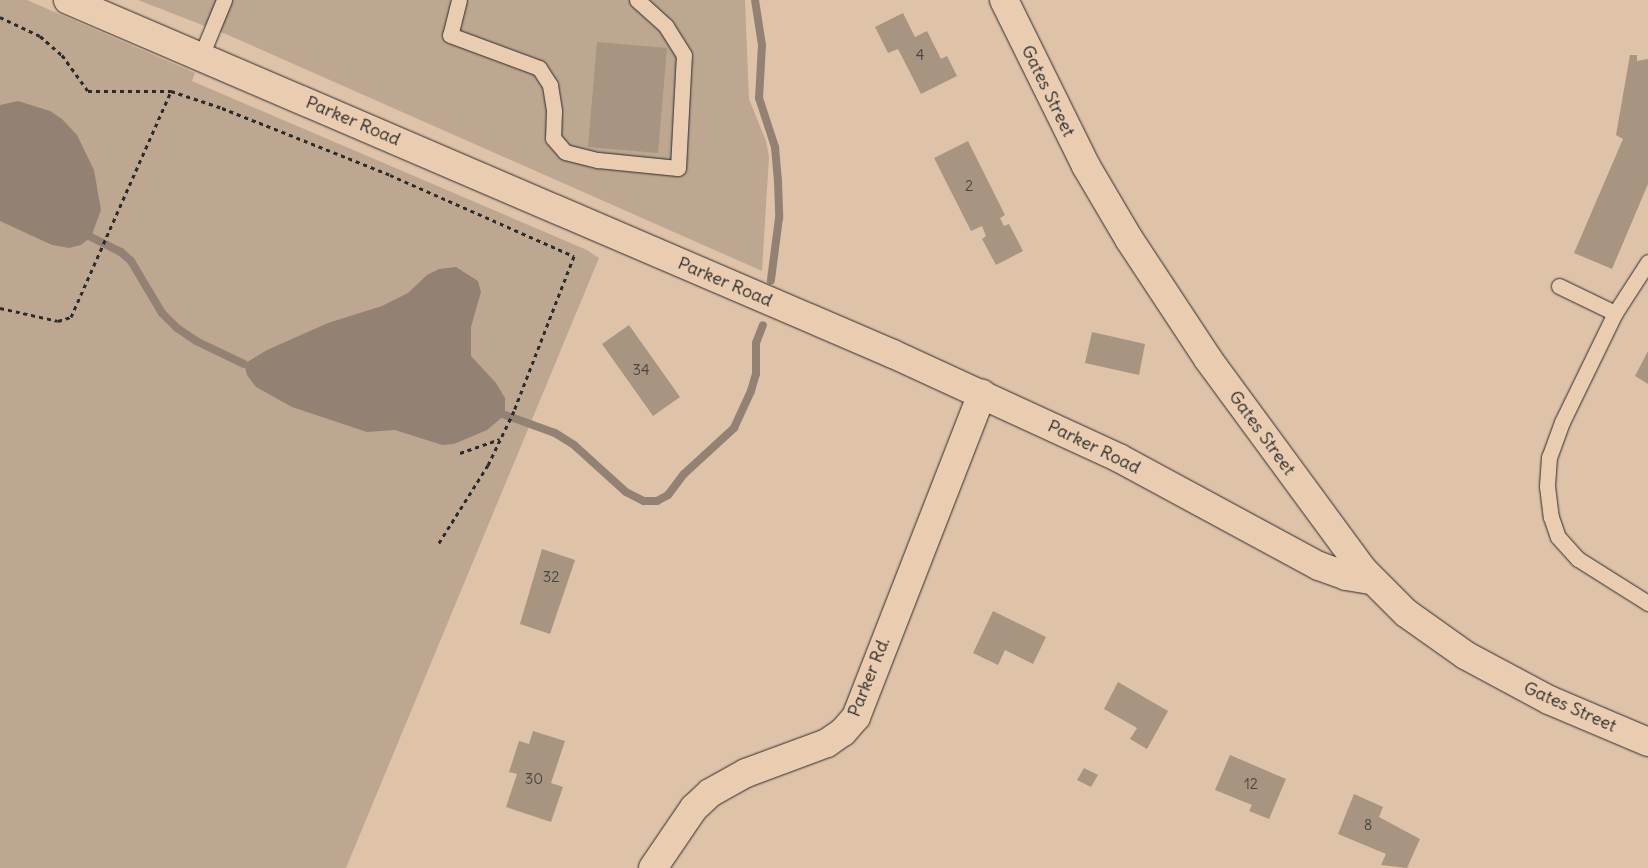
<!DOCTYPE html>
<style>
body{margin:0}
#map{position:relative;width:1648px;height:868px;overflow:hidden;background:#dfc3a9;font-family:Delius,sans-serif}
div>[style]{position:absolute}
[style*='--x']{left:calc(var(--x)*1px);top:calc(var(--y)*1px);width:calc(var(--w)*1px);rotate:calc(var(--a)*1deg)}
.green>*{inset:0;background:#bda791}
.water>*{inset:0;background:#938274}
.stream>*{height:8px;margin:-4px;padding:0 4px;transform-origin:4px;border-radius:4px;background:#938274}
.building>*{inset:0;background:#a79481}
.path>*{height:3px;margin-top:-1.5px;transform-origin:0;background:repeating-linear-gradient(90deg,#2b2b2b 0 4px,transparent 0 8px)}
.roads{filter:drop-shadow(0 0 1px #2b2b2b) drop-shadow(0 0 1px #2b2b2b)}
.lane>*{height:15px;margin:-7.5px;padding:0 7.5px;transform-origin:7.5px;border-radius:7.5px;background:#eacdb1}
.street>*{height:28px;margin:-14px;padding:0 14px;transform-origin:14px;border-radius:14px;background:#eacdb1}
.secondary>*{height:28px;margin:-14px;padding:0 14px;transform-origin:14px;border-radius:14px;background:#eacdb1}
span{translate:-50% -50%;white-space:nowrap;text-align:center;line-height:1.15;-webkit-text-stroke:4px #eacdb1;paint-order:stroke}
.number-label{font-size:15px;color:#4a4540}
.number-label span{-webkit-text-stroke-width:0}
.street-label{font-size:18px;color:#2b2b2b}
</style>
<div id="map">
<div class="green">
<div style="clip-path:polygon(0 0,27px 0,195px 73px,192px 81px,587px 250px,599px 258px,346px 868px,0 868px)"></div>
<div style="clip-path:polygon(138px 0,745px 0,749px 99px,766px 141px,769px 157px,762px 271px,228px 35px)"></div>
</div>
<div class="water">
<div style="clip-path:polygon(18px 101px,50px 111px,62px 119px,77px 135px,94px 170px,101px 210px,91px 237px,81px 245px,69px 248px,52px 245px,0 221px,0 105px)"></div>
<div style="clip-path:polygon(456px 267px,478px 281px,481px 292px,471px 327px,471px 356px,496px 383px,505px 398px,505px 415px,487px 430px,454px 444px,442px 445px,395px 430px,367px 432px,292px 407px,256px 387px,247px 375px,244px 364px,267px 350px,328px 323px,382px 306px,408px 293px,427px 275px,439px 269px)"></div>
</div>
<div class="stream">
<div style="--x:755;--y:0;--w:46;--a:81.2"></div>
<div style="--x:762;--y:45;--w:53;--a:93.2"></div>
<div style="--x:759;--y:98;--w:52;--a:71.9"></div>
<div style="--x:775;--y:147;--w:34;--a:85"></div>
<div style="--x:778;--y:181;--w:37;--a:88"></div>
<div style="--x:779;--y:218;--w:63;--a:97.4"></div>
<div style="--x:91;--y:237;--w:34;--a:27"></div>
<div style="--x:121;--y:252;--w:13;--a:42"></div>
<div style="--x:131;--y:261;--w:61;--a:59.2"></div>
<div style="--x:162;--y:313;--w:21;--a:45"></div>
<div style="--x:177;--y:328;--w:23;--a:34"></div>
<div style="--x:196;--y:341;--w:53;--a:25.6"></div>
<div style="--x:505;--y:415;--w:53;--a:19.8"></div>
<div style="--x:555;--y:433;--w:22;--a:32"></div>
<div style="--x:574;--y:445;--w:70;--a:42.1"></div>
<div style="--x:626;--y:492;--w:20;--a:27"></div>
<div style="--x:644;--y:501;--w:13;--a:0"></div>
<div style="--x:657;--y:501;--w:13;--a:-29"></div>
<div style="--x:668;--y:495;--w:26;--a:-53"></div>
<div style="--x:684;--y:474;--w:68;--a:-42.6"></div>
<div style="--x:734;--y:428;--w:41;--a:-65.3"></div>
<div style="--x:751;--y:391;--w:18;--a:-74"></div>
<div style="--x:756;--y:374;--w:31;--a:-90"></div>
<div style="--x:756;--y:343;--w:19;--a:-69"></div>
</div>
<div class="building">
<div style="clip-path:polygon(903px 13px,915px 37px,927px 31px,941px 59px,947px 56px,957px 76px,921px 94px,898px 49px,888px 53px,875px 27px)"></div>
<div style="clip-path:polygon(597px 42px,667px 48px,658px 153px,588px 147px)"></div>
<div style="clip-path:polygon(1630px 55px,1637px 55px,1637px 61px,1648px 59px,1648px 184px,1612px 269px,1574px 253px,1623px 139px,1616px 135px)"></div>
<div style="clip-path:polygon(968px 141px,1005px 215px,1000px 218px,1004px 226px,1009px 224px,1023px 251px,996px 265px,982px 239px,986px 236px,982px 226px,971px 231px,934px 158px)"></div>
<div style="clip-path:polygon(629px 325px,680px 397px,653px 416px,602px 344px)"></div>
<div style="clip-path:polygon(1092px 332px,1145px 344px,1139px 375px,1085px 363px)"></div>
<div style="clip-path:polygon(1648px 351px,1648px 384px,1635px 376px)"></div>
<div style="clip-path:polygon(542px 549px,575px 560px,550px 634px,520px 624px)"></div>
<div style="clip-path:polygon(993px 611px,1046px 637px,1033px 664px,1005px 650px,998px 665px,973px 653px)"></div>
<div style="clip-path:polygon(1118px 682px,1168px 711px,1147px 749px,1130px 739px,1137px 728px,1104px 709px)"></div>
<div style="clip-path:polygon(533px 731px,565px 741px,551px 783px,563px 787px,551px 822px,506px 807px,517px 774px,509px 772px,519px 741px,529px 744px)"></div>
<div style="clip-path:polygon(1230px 755px,1286px 779px,1269px 819px,1249px 811px,1252px 805px,1215px 790px)"></div>
<div style="clip-path:polygon(1084px 768px,1098px 775px,1091px 787px,1077px 780px)"></div>
<div style="clip-path:polygon(1354px 794px,1383px 807px,1379px 817px,1420px 839px,1407px 868px,1381px 865px,1386px 854px,1338px 834px)"></div>
</div>
<div class="path">
<div style="--x:0;--y:17;--w:44;--a:25.4"></div>
<div style="--x:40;--y:36;--w:29;--a:41"></div>
<div style="--x:62;--y:55;--w:44;--a:54.2"></div>
<div style="--x:88;--y:91;--w:83;--a:0"></div>
<div style="--x:171;--y:91;--w:54;--a:18.4"></div>
<div style="--x:222;--y:108;--w:181;--a:21.7"></div>
<div style="--x:390;--y:175;--w:201;--a:23.8"></div>
<div style="--x:574;--y:256;--w:166;--a:111.2"></div>
<div style="--x:514;--y:411;--w:60;--a:115.7"></div>
<div style="--x:488;--y:465;--w:96;--a:122.2"></div>
<div style="--x:0;--y:308;--w:59;--a:12.6"></div>
<div style="--x:58;--y:321;--w:14;--a:-17"></div>
<div style="--x:71;--y:317;--w:247;--a:-66.1"></div>
<div style="--x:460;--y:453;--w:42;--a:-19.3"></div>
</div>
<div class="roads">
<div class="lane">
<div style="--x:459;--y:0;--w:36;--a:104"></div>
<div style="--x:450;--y:35;--w:95;--a:20.3"></div>
<div style="--x:539;--y:68;--w:20;--a:57"></div>
<div style="--x:550;--y:85;--w:26;--a:81"></div>
<div style="--x:554;--y:111;--w:27;--a:92"></div>
<div style="--x:553;--y:138;--w:18;--a:49"></div>
<div style="--x:565;--y:152;--w:34;--a:14"></div>
<div style="--x:598;--y:160;--w:80;--a:5.7"></div>
<div style="--x:678;--y:168;--w:113;--a:-87"></div>
<div style="--x:684;--y:55;--w:34;--a:-122"></div>
<div style="--x:666;--y:26;--w:39;--a:-138"></div>
<div style="--x:201;--y:56;--w:61;--a:-67.7"></div>
<div style="--x:1648;--y:262;--w:61;--a:122.9"></div>
<div style="--x:1615;--y:313;--w:121;--a:115.9"></div>
<div style="--x:1562;--y:422;--w:37;--a:110"></div>
<div style="--x:1549;--y:457;--w:29;--a:94"></div>
<div style="--x:1547;--y:486;--w:31;--a:83"></div>
<div style="--x:1551;--y:517;--w:21;--a:71"></div>
<div style="--x:1558;--y:537;--w:30;--a:48"></div>
<div style="--x:1578;--y:559;--w:83;--a:32.2"></div>
<div style="--x:1559;--y:286;--w:62;--a:25.7"></div>
</div>
<div class="street">
<div style="--x:653;--y:868;--w:73;--a:-55.7"></div>
<div style="--x:694;--y:808;--w:22;--a:-43"></div>
<div style="--x:710;--y:793;--w:41;--a:-29.1"></div>
<div style="--x:746;--y:773;--w:86;--a:-20.3"></div>
<div style="--x:827;--y:743;--w:19;--a:-35"></div>
<div style="--x:843;--y:732;--w:20;--a:-49"></div>
<div style="--x:856;--y:717;--w:347;--a:-68.7"></div>
</div>
<div class="secondary">
<div style="--x:68;--y:0;--w:898;--a:23.22"></div>
<div style="--x:893;--y:354;--w:249;--a:24.7"></div>
<div style="--x:1119;--y:458;--w:227;--a:28.4"></div>
<div style="--x:1319;--y:566;--w:29;--a:20"></div>
<div style="--x:1346;--y:576;--w:26;--a:9"></div>
<div style="--x:1004;--y:0;--w:185;--a:63.7"></div>
<div style="--x:1086;--y:166;--w:85;--a:59.5"></div>
<div style="--x:1129;--y:239;--w:144;--a:56.6"></div>
<div style="--x:1208;--y:359;--w:260;--a:53.7"></div>
<div style="--x:1362;--y:569;--w:62;--a:45"></div>
<div style="--x:1406;--y:613;--w:72;--a:35.4"></div>
<div style="--x:1465;--y:655;--w:95;--a:28.2"></div>
<div style="--x:1549;--y:700;--w:108;--a:23"></div>
</div>
</div>
<div class="number-label">
<span style="left:920px;top:55px">4</span>
<span style="left:969px;top:186px">2</span>
<span style="left:641px;top:370px">34</span>
<span style="left:551px;top:577px">32</span>
<span style="left:534px;top:779px">30</span>
<span style="left:1251px;top:784px">12</span>
<span style="left:1368px;top:825px">8</span>
</div>
<div class="street-label">
<span style="left:1048px;top:91px;rotate:64deg">Gates Street</span>
<span style="left:353px;top:121px;rotate:23deg">Parker Road</span>
<span style="left:725px;top:282px;rotate:23deg">Parker Road</span>
<span style="left:1262px;top:433px;rotate:54deg">Gates Street</span>
<span style="left:1094px;top:447px;rotate:26deg">Parker Road</span>
<span style="left:869px;top:677px;rotate:-68deg">Parker Rd.</span>
<span style="left:1570px;top:707px;rotate:24deg">Gates Street</span>
</div>
</div>
